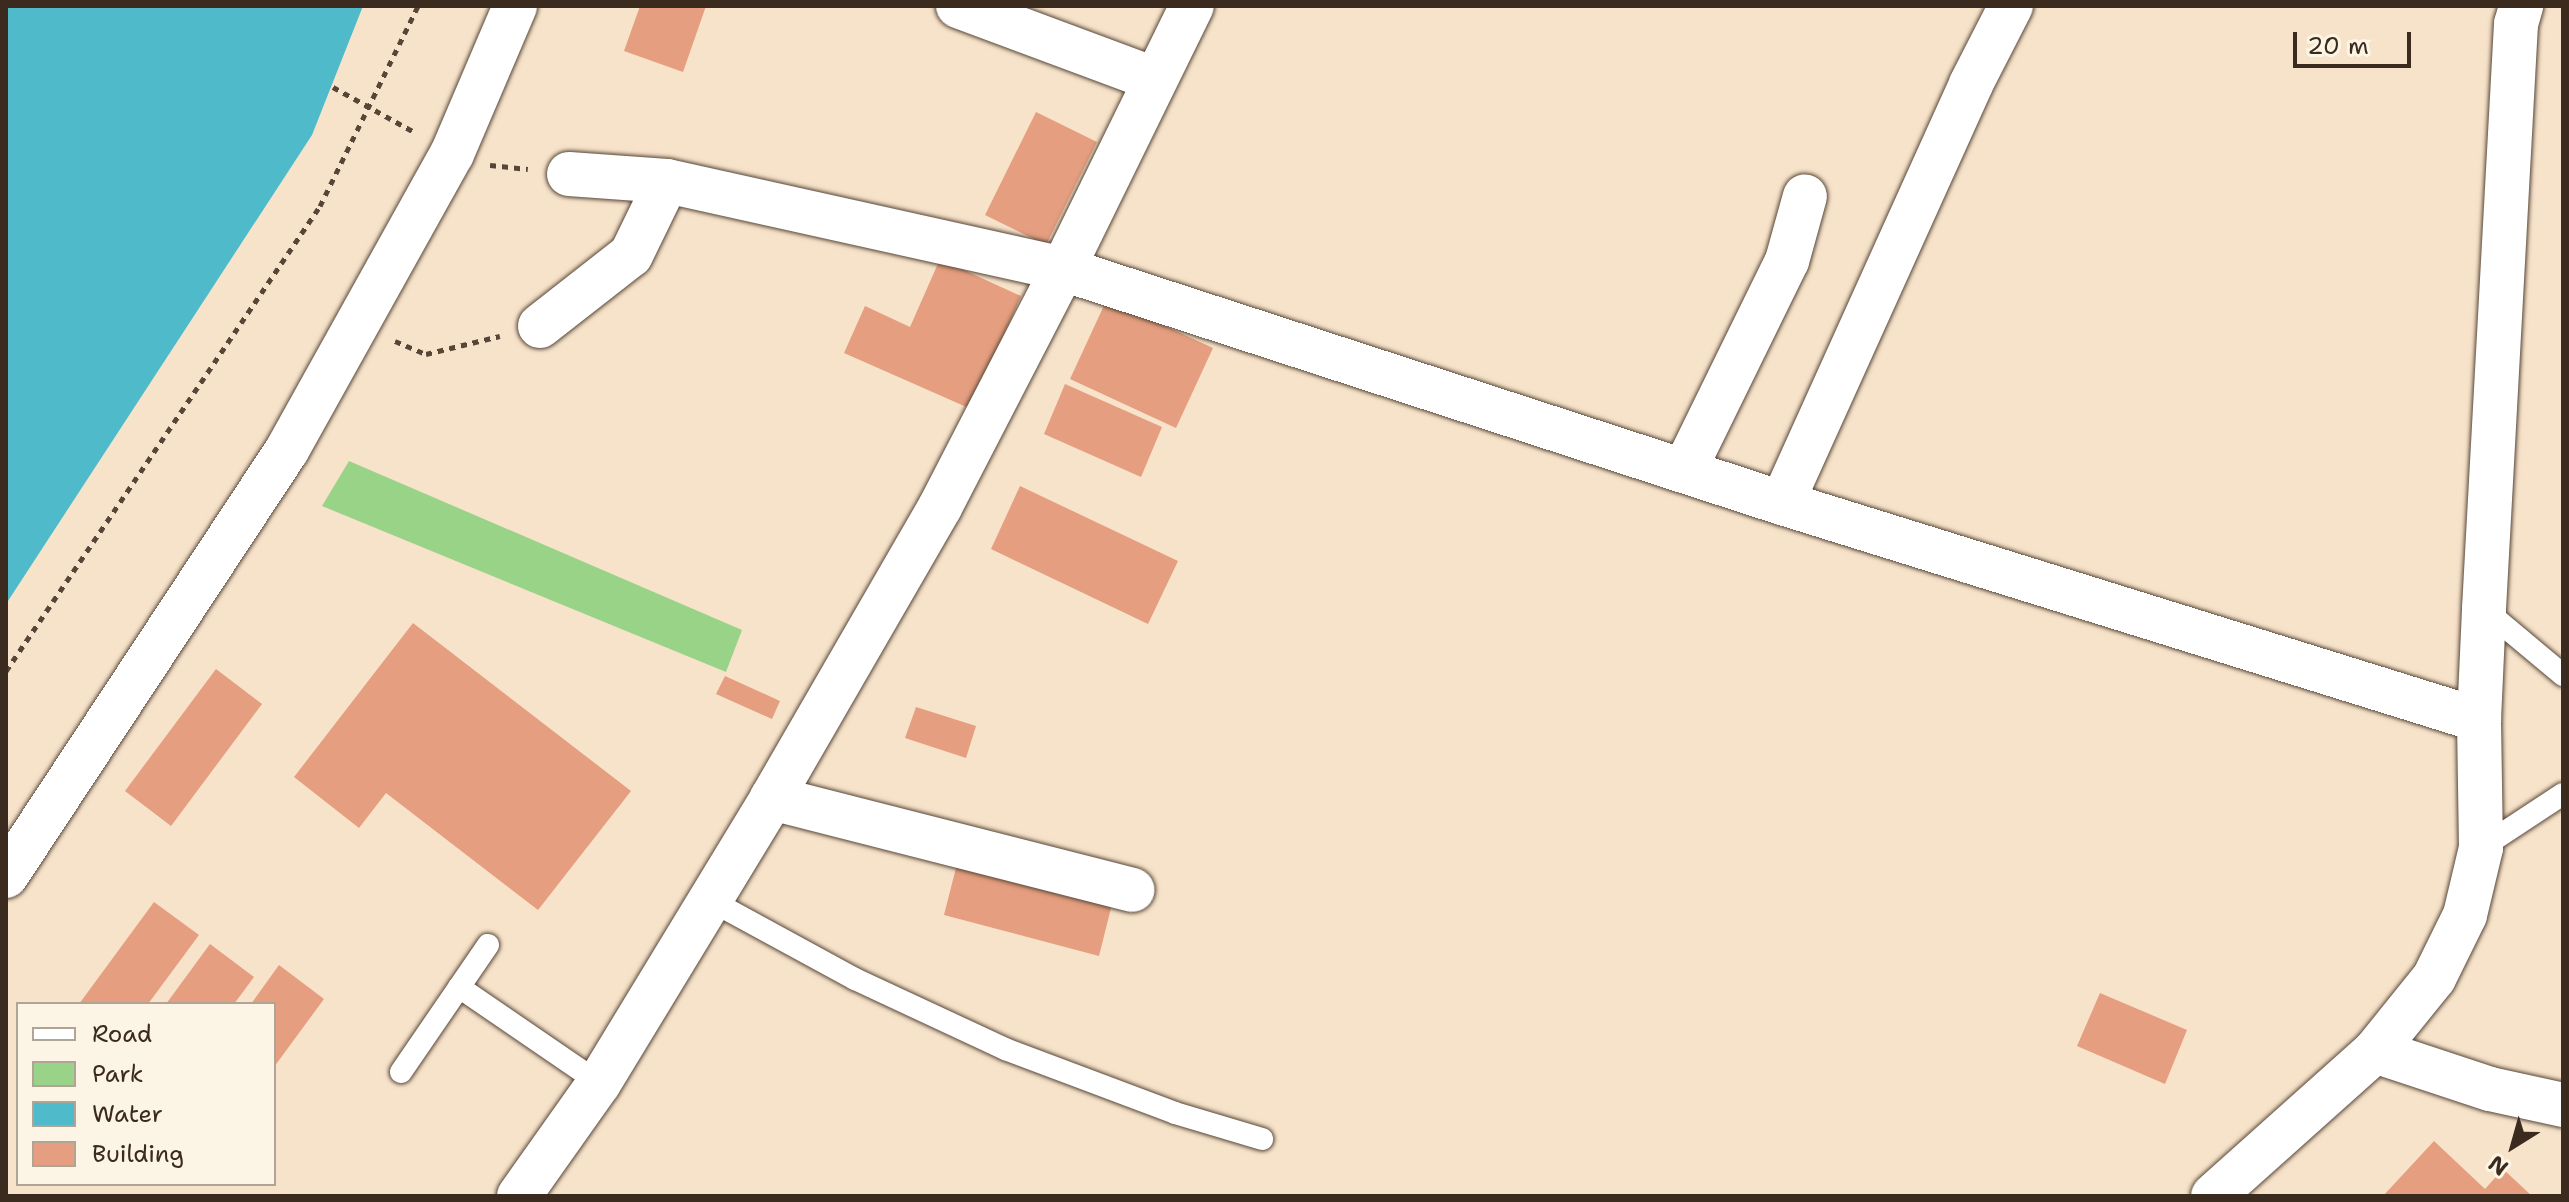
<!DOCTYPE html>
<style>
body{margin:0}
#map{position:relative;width:2569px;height:1202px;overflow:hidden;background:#f7e3ca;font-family:"Shantell Sans",sans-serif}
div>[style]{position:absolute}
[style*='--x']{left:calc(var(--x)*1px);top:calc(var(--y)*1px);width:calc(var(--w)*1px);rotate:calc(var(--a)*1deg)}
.green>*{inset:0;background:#99d387}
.water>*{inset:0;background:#4ebaca}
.building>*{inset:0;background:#e59e7f}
.path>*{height:5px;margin-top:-2.5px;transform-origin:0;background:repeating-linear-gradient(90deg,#574638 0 6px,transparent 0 12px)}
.roads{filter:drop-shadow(0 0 2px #574638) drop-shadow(0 0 2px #574638)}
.service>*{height:22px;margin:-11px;padding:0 11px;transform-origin:11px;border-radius:11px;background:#fff}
.minor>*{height:44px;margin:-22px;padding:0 22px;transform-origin:22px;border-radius:22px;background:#fff}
.secondary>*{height:44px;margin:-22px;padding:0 22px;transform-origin:22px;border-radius:22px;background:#fff}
span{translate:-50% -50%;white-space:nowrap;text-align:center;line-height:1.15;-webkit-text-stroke:8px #fcf5e5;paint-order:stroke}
.frame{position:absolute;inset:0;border:8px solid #3b2a1e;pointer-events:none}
.legend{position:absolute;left:16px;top:1002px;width:260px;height:184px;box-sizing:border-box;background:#fcf5e5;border:2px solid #afa495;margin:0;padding:10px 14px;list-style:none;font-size:24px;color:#3b2a1e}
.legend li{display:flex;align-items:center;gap:16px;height:40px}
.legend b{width:40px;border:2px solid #afa495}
.north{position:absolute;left:2473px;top:1106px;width:80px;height:80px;-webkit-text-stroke:6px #fcf5e5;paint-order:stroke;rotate:217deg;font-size:22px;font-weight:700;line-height:32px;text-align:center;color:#3b2a1e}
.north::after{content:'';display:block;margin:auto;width:28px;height:36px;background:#3b2a1e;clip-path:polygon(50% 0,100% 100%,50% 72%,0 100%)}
.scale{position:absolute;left:2293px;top:32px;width:118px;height:36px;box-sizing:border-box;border:4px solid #3b2a1e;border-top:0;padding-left:10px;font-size:24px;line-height:28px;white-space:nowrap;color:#3b2a1e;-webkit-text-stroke:6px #fcf5e5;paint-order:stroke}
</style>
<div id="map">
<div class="green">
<div style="clip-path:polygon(349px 461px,742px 630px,726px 672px,322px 506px)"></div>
</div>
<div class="water">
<div style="clip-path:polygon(6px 6px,363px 6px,312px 135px,6px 604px)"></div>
</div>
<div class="building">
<div style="clip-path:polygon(640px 6px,706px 6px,683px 72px,624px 51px)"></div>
<div style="clip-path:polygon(1036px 112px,1097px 142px,1046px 245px,985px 215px)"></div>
<div style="clip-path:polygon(940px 259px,1021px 296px,971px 409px,844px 353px,865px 306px,910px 327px)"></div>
<div style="clip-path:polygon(1107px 299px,1213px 348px,1176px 428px,1070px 379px)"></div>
<div style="clip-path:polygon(1065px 384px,1162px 427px,1141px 477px,1044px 434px)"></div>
<div style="clip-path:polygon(1020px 486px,1178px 561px,1148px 624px,991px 549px)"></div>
<div style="clip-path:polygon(413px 623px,631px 791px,538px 910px,386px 793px,359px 828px,294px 777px)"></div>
<div style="clip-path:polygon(216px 669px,262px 704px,171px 826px,125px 791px)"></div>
<div style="clip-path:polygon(725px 676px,780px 701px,772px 719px,716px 694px)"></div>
<div style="clip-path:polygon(916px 707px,976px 726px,966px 758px,905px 738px)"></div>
<div style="clip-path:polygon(959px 856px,1114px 896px,1099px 956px,944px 915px)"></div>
<div style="clip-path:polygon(154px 902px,199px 935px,148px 1004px,79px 1004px)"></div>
<div style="clip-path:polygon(210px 944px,254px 977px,234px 1004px,166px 1004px)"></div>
<div style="clip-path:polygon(279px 965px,324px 999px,274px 1067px,274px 1004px,251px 1004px)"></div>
<div style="clip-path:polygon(2100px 993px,2187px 1030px,2165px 1084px,2077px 1046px)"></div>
<div style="clip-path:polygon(2434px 1141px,2485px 1189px,2503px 1169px,2532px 1196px,2383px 1196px)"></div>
</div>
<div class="path">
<div style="--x:333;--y:87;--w:95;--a:29"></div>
<div style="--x:490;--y:165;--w:38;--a:6"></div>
<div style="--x:395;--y:341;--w:34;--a:23"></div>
<div style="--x:426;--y:354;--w:76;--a:-13.7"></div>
<div style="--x:6;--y:671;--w:561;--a:-55.97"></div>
<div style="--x:320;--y:206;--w:223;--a:-63.9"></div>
</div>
<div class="roads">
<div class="service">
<div style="--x:2484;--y:609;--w:103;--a:39.9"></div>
<div style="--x:2481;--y:848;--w:98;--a:-33.4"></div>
<div style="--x:708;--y:899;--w:167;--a:28.6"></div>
<div style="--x:855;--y:979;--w:166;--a:25"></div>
<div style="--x:1005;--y:1049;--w:182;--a:20.6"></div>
<div style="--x:1175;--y:1113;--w:91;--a:16.6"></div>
<div style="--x:459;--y:987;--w:170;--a:34.4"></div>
<div style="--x:401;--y:1072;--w:154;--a:-55.6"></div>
</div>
<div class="minor">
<div style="--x:958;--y:6;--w:209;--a:20.4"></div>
<div style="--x:569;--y:174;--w:98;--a:4.1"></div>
<div style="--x:667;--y:181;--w:406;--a:12.5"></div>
<div style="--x:1063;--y:269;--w:756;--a:18.03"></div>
<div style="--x:1782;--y:503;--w:730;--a:17.29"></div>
<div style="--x:540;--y:326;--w:115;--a:-38"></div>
<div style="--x:631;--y:255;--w:82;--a:-64.1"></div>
<div style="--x:1684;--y:471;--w:234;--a:-63.9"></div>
<div style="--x:1787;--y:261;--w:67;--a:-74.5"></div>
<div style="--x:1782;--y:503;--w:460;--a:-65.7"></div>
<div style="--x:1971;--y:84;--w:88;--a:-62.9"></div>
<div style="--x:772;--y:798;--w:372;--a:14.3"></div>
<div style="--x:6;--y:876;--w:510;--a:-56.59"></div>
<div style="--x:287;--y:450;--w:339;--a:-60.9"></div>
<div style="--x:452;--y:154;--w:161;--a:-66.9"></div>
<div style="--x:2375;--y:1051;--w:121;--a:18.3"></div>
<div style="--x:2490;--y:1089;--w:75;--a:12.4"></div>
<div style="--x:2213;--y:1196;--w:217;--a:-41.8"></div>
<div style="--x:2375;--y:1051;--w:94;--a:-51.1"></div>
<div style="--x:2434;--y:978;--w:70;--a:-63.8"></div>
<div style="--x:2465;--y:915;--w:69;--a:-76.6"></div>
<div style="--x:2481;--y:848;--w:128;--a:-90.9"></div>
<div style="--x:2479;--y:720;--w:111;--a:-87.4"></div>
<div style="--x:2484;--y:609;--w:586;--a:-86.87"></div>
<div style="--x:2516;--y:24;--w:19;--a:-74"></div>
</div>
<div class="secondary">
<div style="--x:519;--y:1196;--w:138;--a:-54.7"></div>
<div style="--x:599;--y:1083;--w:333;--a:-58.7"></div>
<div style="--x:772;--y:798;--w:336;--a:-60"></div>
<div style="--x:940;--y:507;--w:268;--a:-62.7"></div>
<div style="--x:1063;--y:269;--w:293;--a:-63.9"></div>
</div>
</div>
<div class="frame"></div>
<ul class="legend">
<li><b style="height:10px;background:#fff"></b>Road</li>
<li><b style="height:22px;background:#99d387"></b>Park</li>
<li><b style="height:22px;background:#4ebaca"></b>Water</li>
<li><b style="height:22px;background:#e59e7f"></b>Building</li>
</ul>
<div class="north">N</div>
<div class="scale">20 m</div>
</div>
